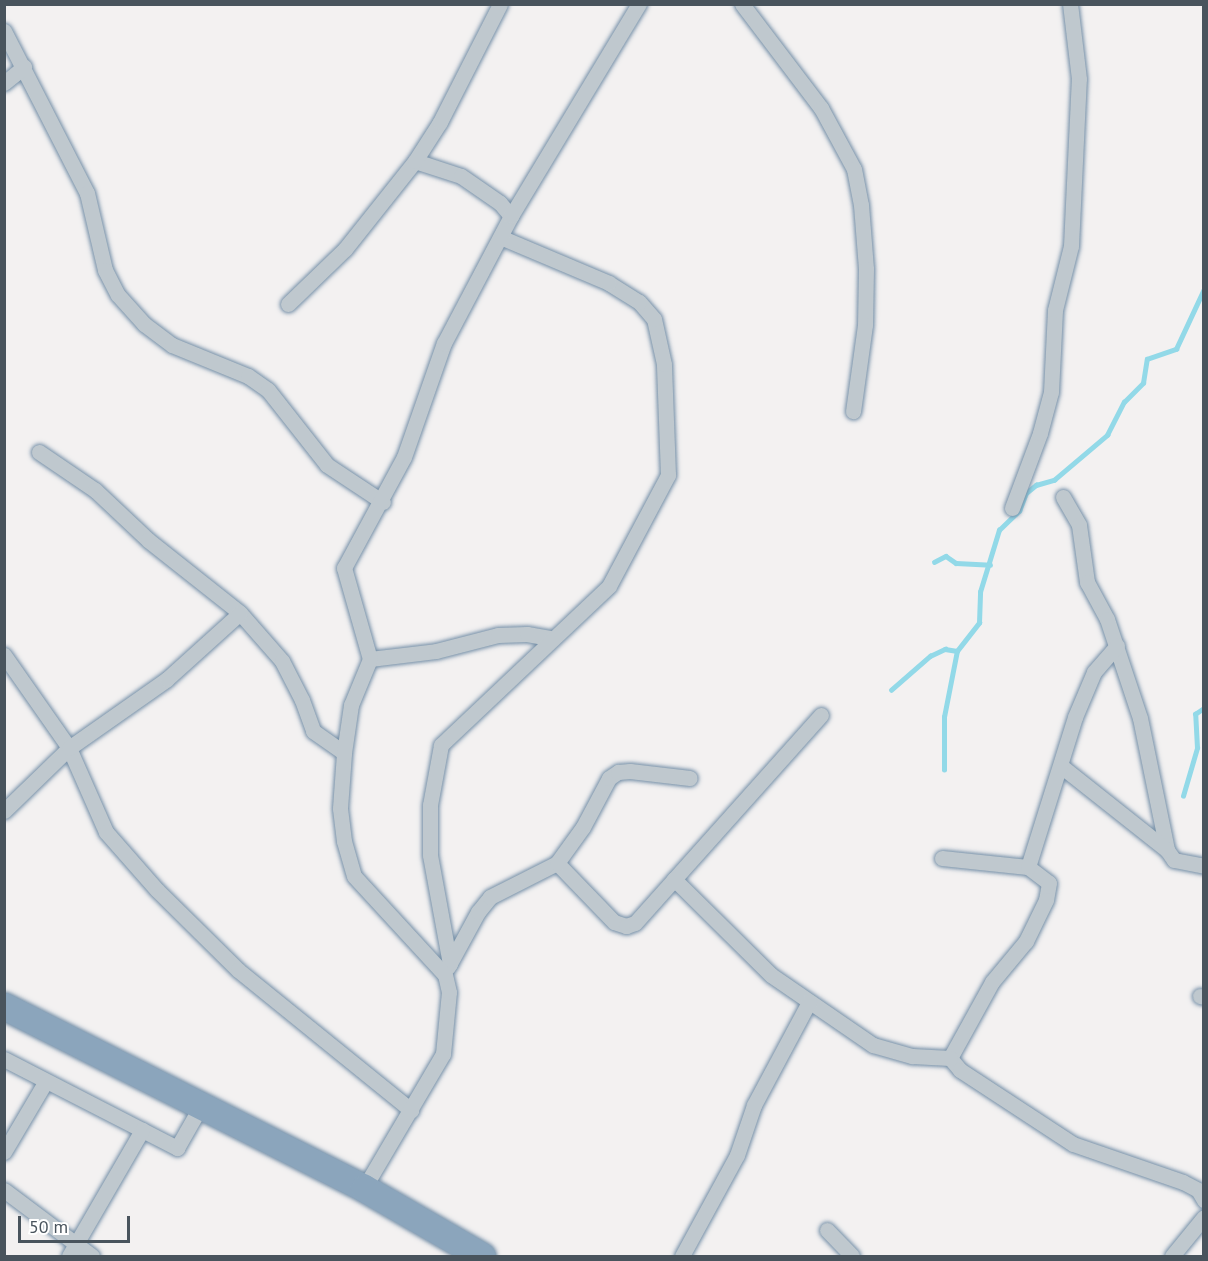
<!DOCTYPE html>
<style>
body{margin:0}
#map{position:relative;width:1208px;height:1261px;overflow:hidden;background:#f3f1f1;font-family:"PT Sans",sans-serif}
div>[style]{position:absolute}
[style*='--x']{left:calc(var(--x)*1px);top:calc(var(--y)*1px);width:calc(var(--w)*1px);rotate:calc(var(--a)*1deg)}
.stream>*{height:4.5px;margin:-2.25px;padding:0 2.25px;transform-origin:2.25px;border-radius:2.25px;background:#92d9e8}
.roads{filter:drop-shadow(0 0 2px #7690a8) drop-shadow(0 0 2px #7690a8)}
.street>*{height:15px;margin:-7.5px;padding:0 7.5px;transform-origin:7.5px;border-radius:7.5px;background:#bfc8ce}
.highway>*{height:27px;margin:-13.5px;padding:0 13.5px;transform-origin:13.5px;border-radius:13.5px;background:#8ba5bc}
span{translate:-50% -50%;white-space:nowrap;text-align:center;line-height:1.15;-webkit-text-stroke:4.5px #fff;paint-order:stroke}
.frame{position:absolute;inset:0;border:6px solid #49545d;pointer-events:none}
.scale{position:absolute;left:18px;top:1216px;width:112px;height:27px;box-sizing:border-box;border:3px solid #49545d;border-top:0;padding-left:8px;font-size:18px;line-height:21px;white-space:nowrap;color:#49545d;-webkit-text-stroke:4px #fff;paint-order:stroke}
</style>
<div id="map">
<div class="stream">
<div style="--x:934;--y:562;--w:13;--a:-27"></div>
<div style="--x:946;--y:556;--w:12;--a:35"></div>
<div style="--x:956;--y:563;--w:34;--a:3"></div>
<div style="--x:891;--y:690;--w:52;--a:-41.1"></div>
<div style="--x:930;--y:656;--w:17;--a:-25"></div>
<div style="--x:945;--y:649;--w:12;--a:9"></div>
<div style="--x:944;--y:770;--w:53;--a:-90"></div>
<div style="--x:944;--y:717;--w:67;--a:-78.9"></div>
<div style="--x:957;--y:651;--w:36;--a:-52"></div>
<div style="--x:979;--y:623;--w:31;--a:-88"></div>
<div style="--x:980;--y:592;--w:65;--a:-73"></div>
<div style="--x:999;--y:530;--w:28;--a:-44"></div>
<div style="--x:1019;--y:511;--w:19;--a:-69"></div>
<div style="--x:1026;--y:493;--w:13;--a:-39"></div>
<div style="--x:1036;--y:485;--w:19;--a:-16"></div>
<div style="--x:1054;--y:480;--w:70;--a:-40.3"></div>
<div style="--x:1107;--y:435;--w:37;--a:-63"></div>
<div style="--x:1124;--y:402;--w:27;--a:-45"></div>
<div style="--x:1143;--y:383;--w:24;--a:-81"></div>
<div style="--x:1147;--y:359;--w:31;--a:-19"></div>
<div style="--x:1176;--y:349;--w:66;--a:-65"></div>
<div style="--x:1183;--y:796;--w:50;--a:-73.7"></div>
<div style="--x:1197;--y:748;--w:34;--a:-93"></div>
<div style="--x:1195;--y:714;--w:11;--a:-34"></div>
</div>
<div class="roads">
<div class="street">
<div style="--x:742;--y:4;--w:131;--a:52.8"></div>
<div style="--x:821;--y:108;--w:69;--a:61.6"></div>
<div style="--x:854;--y:169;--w:37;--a:79"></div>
<div style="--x:861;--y:205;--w:64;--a:85.5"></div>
<div style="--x:866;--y:269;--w:56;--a:91"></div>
<div style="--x:865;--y:325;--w:87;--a:97.9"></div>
<div style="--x:4;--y:31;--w:182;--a:62.9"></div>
<div style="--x:87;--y:193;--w:79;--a:76.8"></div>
<div style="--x:105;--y:270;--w:28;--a:63"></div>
<div style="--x:118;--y:295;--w:39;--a:48"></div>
<div style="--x:144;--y:324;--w:35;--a:37"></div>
<div style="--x:172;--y:345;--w:82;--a:22.2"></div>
<div style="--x:248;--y:376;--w:24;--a:35"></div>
<div style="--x:268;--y:390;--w:95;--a:51.8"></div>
<div style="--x:327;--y:465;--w:67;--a:33.5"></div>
<div style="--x:4;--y:83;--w:26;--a:-39"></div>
<div style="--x:415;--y:161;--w:48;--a:18.1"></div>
<div style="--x:461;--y:176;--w:47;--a:34.7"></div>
<div style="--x:500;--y:203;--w:17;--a:50"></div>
<div style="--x:288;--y:304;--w:79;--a:-44"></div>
<div style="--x:345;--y:249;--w:112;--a:-51.5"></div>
<div style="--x:415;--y:161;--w:46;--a:-57.3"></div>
<div style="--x:440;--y:122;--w:132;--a:-63"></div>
<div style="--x:39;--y:452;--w:68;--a:34.2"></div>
<div style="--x:95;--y:490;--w:73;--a:43.3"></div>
<div style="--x:148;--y:540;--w:117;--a:38.4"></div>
<div style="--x:240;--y:613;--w:64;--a:48.8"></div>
<div style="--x:282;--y:661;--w:44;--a:62.9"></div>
<div style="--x:302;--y:700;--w:33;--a:70"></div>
<div style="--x:313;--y:731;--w:38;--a:35"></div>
<div style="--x:1063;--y:497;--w:32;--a:60"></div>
<div style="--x:1079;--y:525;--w:58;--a:82"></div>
<div style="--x:1087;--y:582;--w:42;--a:61.6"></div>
<div style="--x:1107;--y:619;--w:104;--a:71.6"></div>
<div style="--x:1140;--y:718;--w:135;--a:78.4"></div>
<div style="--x:1167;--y:850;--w:12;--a:55"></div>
<div style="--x:1174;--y:860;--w:31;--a:11"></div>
<div style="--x:1012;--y:508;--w:80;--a:-69.5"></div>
<div style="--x:1040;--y:433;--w:42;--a:-75"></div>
<div style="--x:1051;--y:392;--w:82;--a:-87.2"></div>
<div style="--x:1055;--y:310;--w:66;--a:-76"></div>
<div style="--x:1071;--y:246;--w:167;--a:-87.3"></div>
<div style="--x:1079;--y:79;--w:76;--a:-96.8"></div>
<div style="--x:4;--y:655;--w:113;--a:55"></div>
<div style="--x:69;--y:748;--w:92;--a:66.2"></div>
<div style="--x:106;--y:832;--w:77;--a:48.7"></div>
<div style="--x:157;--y:890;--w:114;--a:44.6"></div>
<div style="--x:238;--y:970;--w:223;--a:39"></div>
<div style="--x:370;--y:659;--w:66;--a:-6.9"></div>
<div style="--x:436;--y:651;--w:64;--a:-14.5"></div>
<div style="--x:498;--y:635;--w:29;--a:-2"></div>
<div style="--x:527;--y:634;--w:23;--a:10"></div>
<div style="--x:1061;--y:766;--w:135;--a:38.4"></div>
<div style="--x:4;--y:811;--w:91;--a:-44.1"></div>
<div style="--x:69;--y:748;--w:120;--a:-35.1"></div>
<div style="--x:167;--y:679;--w:98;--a:-42.1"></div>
<div style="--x:942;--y:858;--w:86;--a:6"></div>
<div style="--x:1028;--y:867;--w:26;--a:37"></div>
<div style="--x:1049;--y:883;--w:17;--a:100"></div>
<div style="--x:1046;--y:900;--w:46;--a:116"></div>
<div style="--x:1026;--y:941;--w:53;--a:129.7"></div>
<div style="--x:992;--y:982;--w:87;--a:118.9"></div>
<div style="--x:950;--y:1058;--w:16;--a:50"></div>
<div style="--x:960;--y:1070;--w:135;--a:33.2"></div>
<div style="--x:1073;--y:1144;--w:116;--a:19.1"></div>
<div style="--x:1183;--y:1182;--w:17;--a:28"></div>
<div style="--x:1198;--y:1190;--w:12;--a:59"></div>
<div style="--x:557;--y:863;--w:82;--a:46"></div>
<div style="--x:614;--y:922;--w:13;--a:18"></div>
<div style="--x:626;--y:926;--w:9;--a:-18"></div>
<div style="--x:635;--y:923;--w:279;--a:-48.2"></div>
<div style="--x:1028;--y:867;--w:157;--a:-72.6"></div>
<div style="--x:1075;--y:717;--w:49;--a:-67.1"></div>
<div style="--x:1094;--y:672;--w:35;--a:-49"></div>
<div style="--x:674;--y:879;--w:136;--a:44.7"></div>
<div style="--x:771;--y:975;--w:124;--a:34.5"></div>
<div style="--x:873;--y:1045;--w:41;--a:15.8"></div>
<div style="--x:912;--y:1056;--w:38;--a:3"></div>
<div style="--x:450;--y:964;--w:111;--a:-100.4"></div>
<div style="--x:430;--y:855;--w:50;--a:-90"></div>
<div style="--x:430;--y:805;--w:61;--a:-79.6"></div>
<div style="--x:441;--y:745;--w:231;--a:-43.4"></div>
<div style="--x:609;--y:586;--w:126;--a:-62"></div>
<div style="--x:668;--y:475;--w:111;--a:-92.1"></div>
<div style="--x:664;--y:364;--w:46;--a:-102.5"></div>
<div style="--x:654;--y:319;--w:23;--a:-131"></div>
<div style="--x:639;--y:302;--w:36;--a:-148"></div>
<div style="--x:609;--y:283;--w:118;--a:-157.1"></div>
<div style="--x:448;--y:967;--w:63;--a:-61.4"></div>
<div style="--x:478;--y:912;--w:19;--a:-51"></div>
<div style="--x:490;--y:897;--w:75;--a:-26.9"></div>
<div style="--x:557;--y:863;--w:44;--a:-54.2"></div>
<div style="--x:583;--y:827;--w:55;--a:-62"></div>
<div style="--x:609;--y:778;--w:11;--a:-34"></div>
<div style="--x:618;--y:772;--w:12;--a:-5"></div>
<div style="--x:630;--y:771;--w:60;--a:6.7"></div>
<div style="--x:1200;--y:996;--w:4;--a:14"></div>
<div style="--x:4;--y:1059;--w:195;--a:27.2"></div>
<div style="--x:177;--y:1148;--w:48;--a:-60.3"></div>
<div style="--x:4;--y:1152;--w:82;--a:-59.4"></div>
<div style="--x:364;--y:1188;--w:156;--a:-59.5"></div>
<div style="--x:443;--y:1054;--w:62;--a:-84.5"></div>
<div style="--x:449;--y:992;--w:17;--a:-103"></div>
<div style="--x:445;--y:975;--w:134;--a:-132.6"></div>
<div style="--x:354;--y:876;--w:36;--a:-106"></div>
<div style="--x:344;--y:841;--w:33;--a:-97"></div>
<div style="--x:340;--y:808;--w:55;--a:-85.8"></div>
<div style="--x:344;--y:753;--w:49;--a:-81.7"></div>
<div style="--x:351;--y:705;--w:50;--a:-67.6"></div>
<div style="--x:370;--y:659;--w:95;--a:-105.9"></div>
<div style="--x:344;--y:568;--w:126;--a:-61.6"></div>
<div style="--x:404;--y:457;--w:121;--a:-70.7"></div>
<div style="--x:444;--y:343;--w:144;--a:-62.2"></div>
<div style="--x:511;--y:216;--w:248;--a:-58.9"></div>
<div style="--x:4;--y:1190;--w:110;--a:36.9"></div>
<div style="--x:827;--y:1230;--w:36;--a:46"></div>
<div style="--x:69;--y:1256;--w:146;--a:-59.9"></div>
<div style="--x:682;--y:1256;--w:115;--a:-61.4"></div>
<div style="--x:737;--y:1155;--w:53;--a:-71.2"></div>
<div style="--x:754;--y:1105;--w:117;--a:-61.9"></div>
<div style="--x:1172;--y:1256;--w:50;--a:-50.6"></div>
</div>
<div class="highway">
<div style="--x:4;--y:1006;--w:403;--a:26.8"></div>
<div style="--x:364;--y:1188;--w:136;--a:30"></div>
</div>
</div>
<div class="frame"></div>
<div class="scale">50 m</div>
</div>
